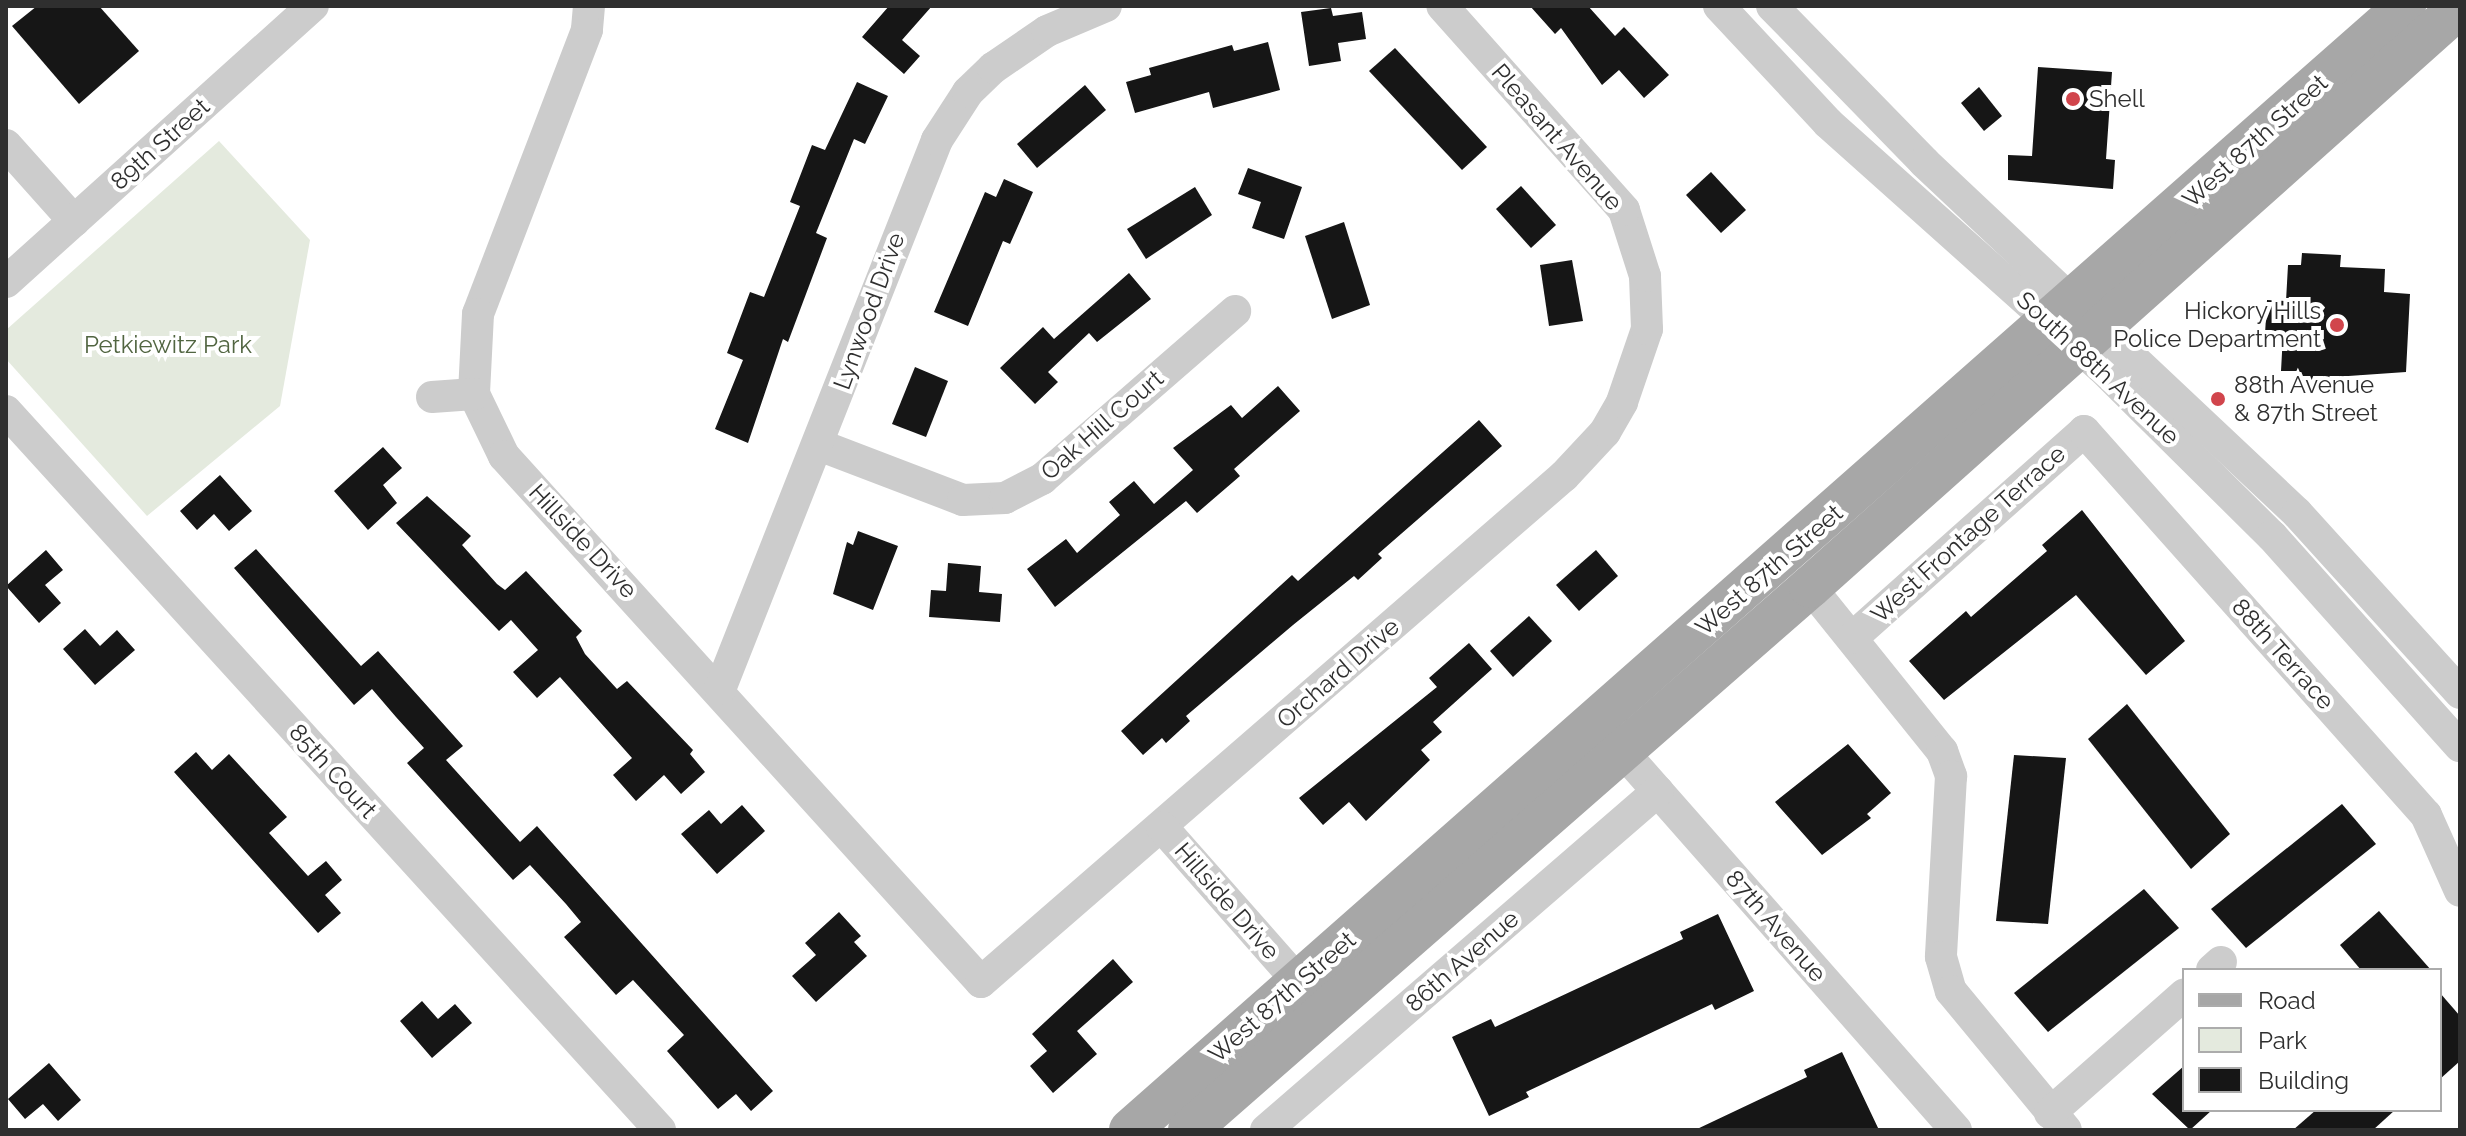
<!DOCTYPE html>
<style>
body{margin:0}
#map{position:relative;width:2466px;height:1136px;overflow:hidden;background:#fff;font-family:Raleway,sans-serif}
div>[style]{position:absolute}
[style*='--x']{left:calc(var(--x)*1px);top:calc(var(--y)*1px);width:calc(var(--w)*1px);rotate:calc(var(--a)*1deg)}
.green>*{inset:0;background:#e4eade}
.building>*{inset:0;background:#161616}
.minor>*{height:32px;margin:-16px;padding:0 16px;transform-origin:16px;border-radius:16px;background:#ccc}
.major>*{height:42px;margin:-21px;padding:0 21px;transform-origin:21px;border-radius:21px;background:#a7a7a7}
.dots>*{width:22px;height:22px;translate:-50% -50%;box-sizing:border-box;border:4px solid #fff;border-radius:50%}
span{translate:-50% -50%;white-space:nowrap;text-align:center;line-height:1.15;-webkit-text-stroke:8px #fff;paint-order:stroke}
.poi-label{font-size:24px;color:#2f2f2f}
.left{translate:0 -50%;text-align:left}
.right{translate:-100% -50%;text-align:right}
.street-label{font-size:24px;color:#2f2f2f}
.park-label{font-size:24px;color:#516541}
.frame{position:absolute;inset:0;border:8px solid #2f2f2f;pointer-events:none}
.legend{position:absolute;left:2182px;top:968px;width:260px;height:144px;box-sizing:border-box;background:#fff;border:2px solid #acacac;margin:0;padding:10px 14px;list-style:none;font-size:24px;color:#2f2f2f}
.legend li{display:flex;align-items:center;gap:16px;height:40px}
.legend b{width:40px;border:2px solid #acacac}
</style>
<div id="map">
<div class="green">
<div style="clip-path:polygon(219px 141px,310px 240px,280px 406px,147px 516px,6px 359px,6px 330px)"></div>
</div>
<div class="building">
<div style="clip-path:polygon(37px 6px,99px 6px,139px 51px,79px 104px,12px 26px)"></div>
<div style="clip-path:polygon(889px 6px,932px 6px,902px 40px,920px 56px,904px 74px,862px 37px)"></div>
<div style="clip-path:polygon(1530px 6px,1588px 6px,1615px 36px,1624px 27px,1669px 75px,1644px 98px,1619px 70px,1602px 85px,1561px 28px,1555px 34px)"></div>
<div style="clip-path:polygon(1331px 8px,1333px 16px,1362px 12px,1366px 39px,1338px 43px,1341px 61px,1309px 66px,1301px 12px)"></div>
<div style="clip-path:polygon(1268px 42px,1280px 90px,1213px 108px,1209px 92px,1135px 113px,1126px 82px,1151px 75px,1149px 68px,1232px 45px,1234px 51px)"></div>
<div style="clip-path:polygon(1395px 48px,1487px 147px,1462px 170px,1369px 71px)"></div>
<div style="clip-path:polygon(2038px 67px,2112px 72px,2106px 159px,2115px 160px,2113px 189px,2008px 180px,2008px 155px,2032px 156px)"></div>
<div style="clip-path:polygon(857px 82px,888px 96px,865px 144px,854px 139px,816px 233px,827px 238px,788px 342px,783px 339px,748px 443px,715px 429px,743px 360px,727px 353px,750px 292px,764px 297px,800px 206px,790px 202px,812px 145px,825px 150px)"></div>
<div style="clip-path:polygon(1085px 85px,1106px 110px,1037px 168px,1017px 144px)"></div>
<div style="clip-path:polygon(1979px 87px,2002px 116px,1984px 131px,1961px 103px)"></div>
<div style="clip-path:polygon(1248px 168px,1302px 187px,1284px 239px,1252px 228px,1261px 202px,1238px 194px)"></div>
<div style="clip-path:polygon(1711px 172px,1746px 210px,1721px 233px,1686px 195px)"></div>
<div style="clip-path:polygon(1004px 179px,1033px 192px,1010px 244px,1003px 241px,968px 326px,934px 312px,985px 192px,996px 197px)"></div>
<div style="clip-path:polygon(1521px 186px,1556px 225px,1531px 248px,1496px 209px)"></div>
<div style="clip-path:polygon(1195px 187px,1212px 215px,1146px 259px,1127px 229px)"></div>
<div style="clip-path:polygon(1344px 222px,1370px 305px,1332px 319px,1305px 236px)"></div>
<div style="clip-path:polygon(2302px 253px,2341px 255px,2340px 267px,2385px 269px,2384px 292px,2410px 294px,2406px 372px,2334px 377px,2334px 389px,2296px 387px,2297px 371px,2281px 371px,2283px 334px,2265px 334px,2267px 300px,2286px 301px,2288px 265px,2301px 265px)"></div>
<div style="clip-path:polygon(1572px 260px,1583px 321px,1549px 326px,1540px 265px)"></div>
<div style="clip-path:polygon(1129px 273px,1151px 299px,1097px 342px,1089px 333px,1048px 372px,1058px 382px,1035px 404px,1000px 368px,1043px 327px,1054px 339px)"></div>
<div style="clip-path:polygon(915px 367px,948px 381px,926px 437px,892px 424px)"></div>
<div style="clip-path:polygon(1278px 386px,1300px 411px,1234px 469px,1240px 476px,1197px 513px,1186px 501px,1055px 607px,1027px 569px,1066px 539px,1077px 553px,1120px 515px,1109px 502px,1134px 481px,1154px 504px,1193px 470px,1173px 448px,1231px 405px,1242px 418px)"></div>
<div style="clip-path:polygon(1479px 420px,1502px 446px,1378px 554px,1382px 558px,1358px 580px,1354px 576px,1293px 625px,1186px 716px,1190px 721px,1166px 743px,1162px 738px,1143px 755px,1121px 731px,1292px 575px,1298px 581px)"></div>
<div style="clip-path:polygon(383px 447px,402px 468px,383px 485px,397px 503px,368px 530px,334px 491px)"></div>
<div style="clip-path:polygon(220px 475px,252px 511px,229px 531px,214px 514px,197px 530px,180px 511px)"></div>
<div style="clip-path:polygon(427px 496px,471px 536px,462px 545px,497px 584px,505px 590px,526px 571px,582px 631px,576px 637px,585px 654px,617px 689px,627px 681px,693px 750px,690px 754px,705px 772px,681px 794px,664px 775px,636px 801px,613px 775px,632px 758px,560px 677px,537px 698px,513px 672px,538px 650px,511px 620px,499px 631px,396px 523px)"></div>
<div style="clip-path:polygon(2082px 510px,2185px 641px,2146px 675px,2076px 595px,1944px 700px,1909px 661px,1966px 611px,1971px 617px,2047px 551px,2042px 545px)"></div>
<div style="clip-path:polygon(858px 531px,898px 546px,873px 610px,833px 594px,847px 542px,853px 545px)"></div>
<div style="clip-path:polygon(256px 549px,361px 666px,378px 651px,463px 746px,446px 760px,520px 842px,537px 826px,773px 1091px,751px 1111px,736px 1094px,718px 1109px,667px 1051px,684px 1035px,633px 980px,616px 995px,564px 937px,581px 922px,566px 904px,530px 865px,513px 880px,407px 763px,424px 748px,396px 717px,372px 689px,354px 705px,234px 568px)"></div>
<div style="clip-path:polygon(46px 550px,63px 570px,45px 585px,61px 603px,39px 623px,6px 586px)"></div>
<div style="clip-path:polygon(1596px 550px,1618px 576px,1579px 611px,1556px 585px)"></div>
<div style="clip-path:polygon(948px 563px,981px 566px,979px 592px,1002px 594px,1000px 622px,929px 617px,931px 590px,946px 591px)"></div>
<div style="clip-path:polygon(1529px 616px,1552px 641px,1513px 677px,1490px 651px)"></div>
<div style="clip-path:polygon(85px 629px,100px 646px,117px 630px,135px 650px,95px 685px,63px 649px)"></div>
<div style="clip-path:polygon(1469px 643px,1492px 669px,1433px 722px,1442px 732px,1421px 750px,1430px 760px,1366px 821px,1349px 802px,1323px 825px,1299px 798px,1437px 687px,1429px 678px)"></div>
<div style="clip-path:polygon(2127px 704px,2230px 834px,2191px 869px,2088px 739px)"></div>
<div style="clip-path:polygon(1848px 744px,1891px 793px,1867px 814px,1871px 818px,1822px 855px,1775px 802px)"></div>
<div style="clip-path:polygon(196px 752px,212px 770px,229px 754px,287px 817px,269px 833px,308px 876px,326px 861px,342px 880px,325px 895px,341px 913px,318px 933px,174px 772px)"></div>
<div style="clip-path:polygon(2014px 755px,2066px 758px,2048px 924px,1996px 921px)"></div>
<div style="clip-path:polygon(2342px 804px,2376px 844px,2246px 948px,2211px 909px)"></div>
<div style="clip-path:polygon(742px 805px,765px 831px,717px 874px,681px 834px,709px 810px,721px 824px)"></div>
<div style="clip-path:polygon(2144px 889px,2179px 928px,2048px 1032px,2014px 993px)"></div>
<div style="clip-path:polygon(2379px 911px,2431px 970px,2361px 970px,2340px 945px)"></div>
<div style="clip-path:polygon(839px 912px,861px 936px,854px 942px,867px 956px,816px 1002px,792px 976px,816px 955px,805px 943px)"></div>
<div style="clip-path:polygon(1718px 914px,1754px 991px,1715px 1010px,1712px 1004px,1526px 1092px,1529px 1097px,1489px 1116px,1452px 1037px,1491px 1019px,1495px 1027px,1683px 939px,1680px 932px)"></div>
<div style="clip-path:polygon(1113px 959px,1133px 982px,1077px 1031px,1097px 1054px,1053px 1093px,1030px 1066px,1047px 1051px,1032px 1034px)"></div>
<div style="clip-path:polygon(2440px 993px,2460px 1016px,2460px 1061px,2440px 1079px)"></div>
<div style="clip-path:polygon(422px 1001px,438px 1019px,455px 1004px,472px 1023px,432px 1058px,400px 1021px)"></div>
<div style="clip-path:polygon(1842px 1052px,1879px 1130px,1695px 1130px,1807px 1077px,1804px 1070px)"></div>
<div style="clip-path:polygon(49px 1063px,81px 1100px,58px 1121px,43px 1104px,25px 1119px,8px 1099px)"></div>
<div style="clip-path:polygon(2184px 1066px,2184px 1110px,2212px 1110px,2190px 1130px,2152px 1094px)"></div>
<div style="clip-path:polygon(2316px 1110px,2395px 1110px,2373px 1130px,2293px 1130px)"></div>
</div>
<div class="minor">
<div style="--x:589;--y:6;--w:24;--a:95"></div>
<div style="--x:587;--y:30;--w:304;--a:111"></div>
<div style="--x:478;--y:314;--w:80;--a:92.9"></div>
<div style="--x:474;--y:394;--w:69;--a:64.2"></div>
<div style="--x:504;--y:456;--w:710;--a:47.8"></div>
<div style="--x:981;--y:982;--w:772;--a:-40.96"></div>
<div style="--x:1564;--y:476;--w:60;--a:-47"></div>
<div style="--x:1605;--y:432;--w:34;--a:-60"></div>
<div style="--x:1622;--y:402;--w:77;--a:-71.1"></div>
<div style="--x:1647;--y:329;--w:53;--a:-92.2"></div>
<div style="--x:1645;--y:276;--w:69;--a:-107.7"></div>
<div style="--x:1624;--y:210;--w:273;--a:-131.7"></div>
<div style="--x:1719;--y:6;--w:160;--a:47"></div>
<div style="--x:1828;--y:123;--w:366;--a:41.8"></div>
<div style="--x:2101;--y:367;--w:240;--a:44.7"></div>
<div style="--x:2272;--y:536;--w:282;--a:48.2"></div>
<div style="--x:1772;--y:6;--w:218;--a:45.7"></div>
<div style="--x:1924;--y:162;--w:512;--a:43.26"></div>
<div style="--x:2297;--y:513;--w:243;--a:47.8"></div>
<div style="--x:6;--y:145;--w:102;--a:48.2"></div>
<div style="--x:6;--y:282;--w:413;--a:-42"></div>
<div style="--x:432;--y:397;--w:42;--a:-4.1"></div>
<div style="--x:6;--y:411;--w:972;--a:47.71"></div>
<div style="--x:819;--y:445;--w:154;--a:20.9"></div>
<div style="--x:963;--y:500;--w:42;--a:-2.7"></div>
<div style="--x:1005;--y:498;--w:42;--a:-27.2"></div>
<div style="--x:1042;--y:479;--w:256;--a:-41"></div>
<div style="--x:1810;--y:587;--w:211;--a:51.2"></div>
<div style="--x:1942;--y:751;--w:27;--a:70"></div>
<div style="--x:1951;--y:776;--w:181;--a:93.2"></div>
<div style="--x:1941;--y:957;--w:35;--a:74"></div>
<div style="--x:1951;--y:991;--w:180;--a:50.4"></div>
<div style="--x:1852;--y:638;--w:311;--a:-41.7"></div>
<div style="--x:2084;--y:431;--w:514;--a:48.31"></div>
<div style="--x:2426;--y:815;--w:83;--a:65.9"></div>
<div style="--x:720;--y:689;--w:590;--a:-68.43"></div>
<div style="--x:937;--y:140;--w:57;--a:-57.1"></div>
<div style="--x:968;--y:92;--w:35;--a:-44"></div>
<div style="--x:993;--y:68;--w:65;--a:-34.4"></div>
<div style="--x:1047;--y:31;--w:64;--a:-23"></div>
<div style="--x:1609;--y:736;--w:525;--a:48.63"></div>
<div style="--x:1162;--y:827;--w:227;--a:48.6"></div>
<div style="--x:2212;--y:970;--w:12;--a:-42"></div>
<div style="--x:2050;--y:1113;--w:179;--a:-41.4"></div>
<div style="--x:1266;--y:1130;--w:518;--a:-40.85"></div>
</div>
<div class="major">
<div style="--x:1130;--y:1130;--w:1700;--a:-41.4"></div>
<div style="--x:1189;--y:1130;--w:825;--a:-41.17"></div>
<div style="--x:1810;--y:587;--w:871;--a:-41.74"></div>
</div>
<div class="dots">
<div style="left:2073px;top:99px;background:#d1454c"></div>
<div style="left:2337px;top:325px;background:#d1454c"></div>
<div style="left:2218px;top:399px;background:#d1454c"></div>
</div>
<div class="poi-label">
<span class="left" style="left:2089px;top:99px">Shell</span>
<span class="right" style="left:2321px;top:325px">Hickory Hills<br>Police Department</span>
<span class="left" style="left:2234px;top:399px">88th Avenue<br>&amp; 87th Street</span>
</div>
<div class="street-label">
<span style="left:1557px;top:137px;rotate:49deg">Pleasant Avenue</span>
<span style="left:2255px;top:141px;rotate:-42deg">West 87th Street</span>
<span style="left:160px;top:144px;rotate:-42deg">89th Street</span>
<span style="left:869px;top:311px;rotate:-70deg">Lynwood Drive</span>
<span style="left:2098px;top:368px;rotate:43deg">South 88th Avenue</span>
<span style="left:1102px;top:425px;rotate:-41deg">Oak Hill Court</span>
<span style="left:1968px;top:534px;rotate:-42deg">West Frontage Terrace</span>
<span style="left:583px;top:541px;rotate:47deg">Hillside Drive</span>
<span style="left:1769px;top:570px;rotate:-41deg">West 87th Street</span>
<span style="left:2283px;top:654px;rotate:48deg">88th Terrace</span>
<span style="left:1338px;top:673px;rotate:-41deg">Orchard Drive</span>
<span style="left:333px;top:771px;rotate:48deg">85th Court</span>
<span style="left:1227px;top:901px;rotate:49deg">Hillside Drive</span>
<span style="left:1776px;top:926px;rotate:49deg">87th Avenue</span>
<span style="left:1462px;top:961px;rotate:-41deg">86th Avenue</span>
<span style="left:1282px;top:997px;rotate:-41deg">West 87th Street</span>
</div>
<div class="park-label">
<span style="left:168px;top:345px">Petkiewitz Park</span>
</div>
<div class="frame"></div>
<ul class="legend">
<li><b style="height:10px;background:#a7a7a7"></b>Road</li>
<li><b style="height:22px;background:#e4eade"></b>Park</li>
<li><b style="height:22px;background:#161616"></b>Building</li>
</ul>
</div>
